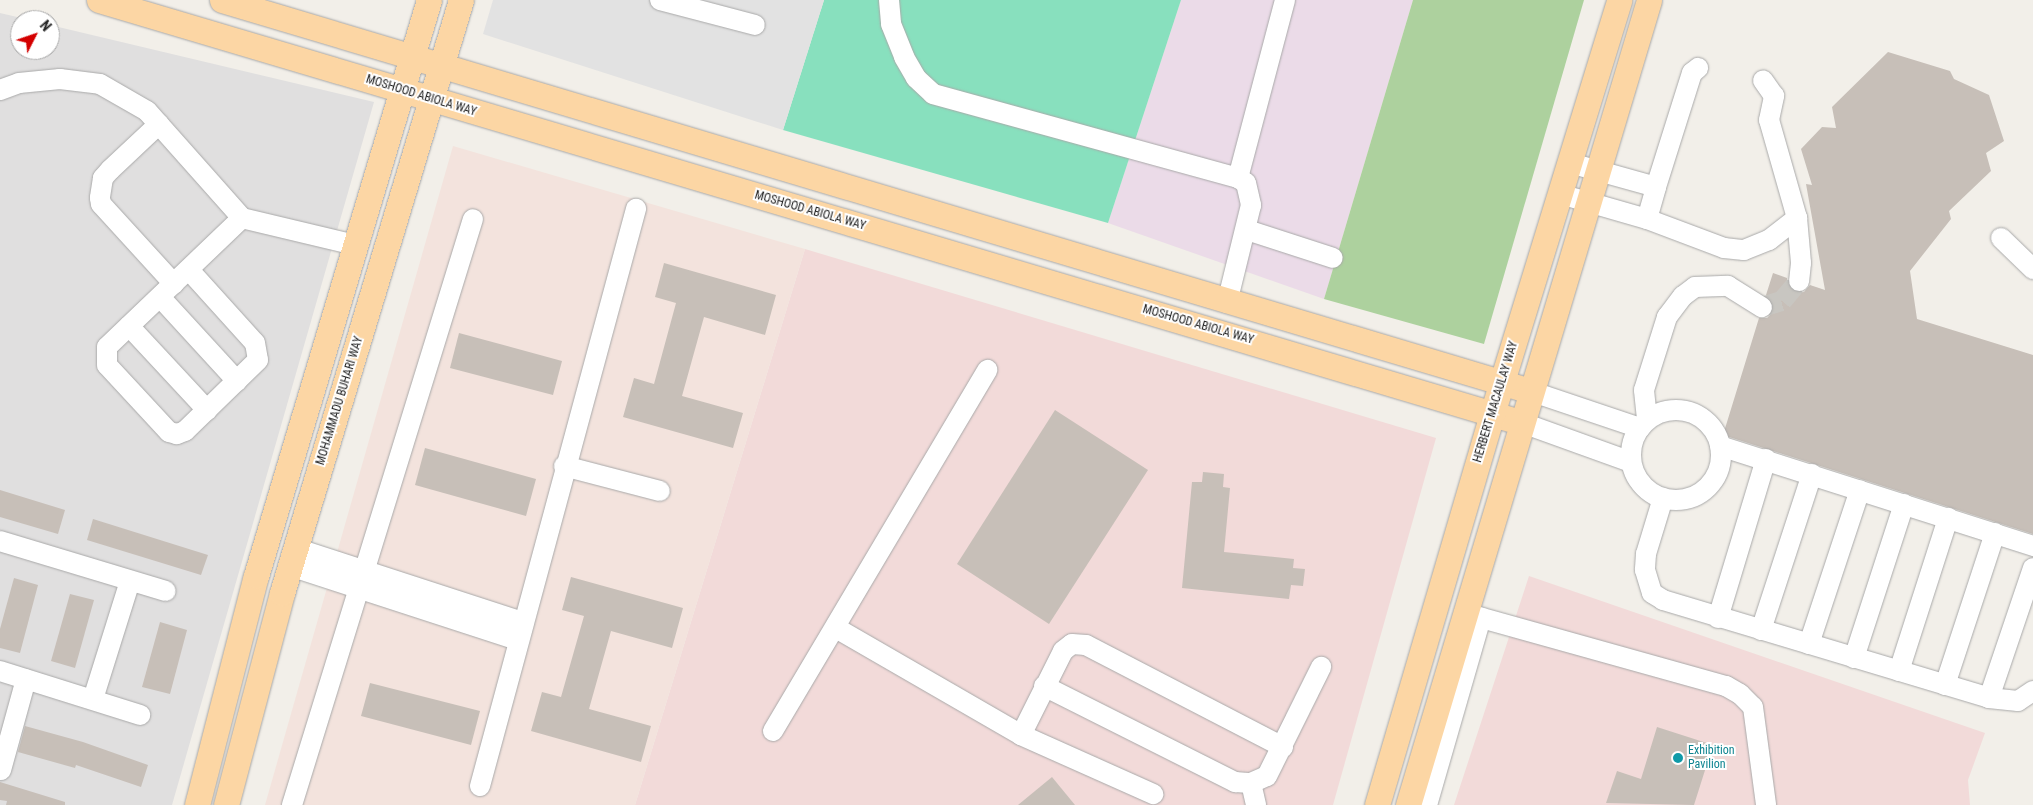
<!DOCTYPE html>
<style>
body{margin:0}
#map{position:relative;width:2033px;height:805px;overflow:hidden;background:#f2efe9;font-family:"Roboto Condensed",sans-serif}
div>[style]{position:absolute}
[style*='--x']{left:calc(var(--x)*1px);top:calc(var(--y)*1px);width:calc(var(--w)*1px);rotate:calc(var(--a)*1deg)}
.residential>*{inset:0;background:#e0dfdf}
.commercial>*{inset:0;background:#f2dad9}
.industrial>*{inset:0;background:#ebdbe8}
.military>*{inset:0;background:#f3e3dd}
.forest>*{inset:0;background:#add19e}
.pitch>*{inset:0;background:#88e0be}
.parking>*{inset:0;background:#e2e2e2}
.building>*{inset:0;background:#c7bfb8}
.minor-tunnel>*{height:20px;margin-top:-10px;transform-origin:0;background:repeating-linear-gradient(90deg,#c8c6c1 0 20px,transparent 0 30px)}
.roads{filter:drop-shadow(0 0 1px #a9a9a9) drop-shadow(0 0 1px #a9a9a9)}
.minor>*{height:20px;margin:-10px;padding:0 10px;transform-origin:10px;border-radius:10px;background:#fff}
.minor>.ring{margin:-10px;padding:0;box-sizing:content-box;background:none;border:20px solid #fff;border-radius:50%}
.major>*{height:25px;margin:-12.5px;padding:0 12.5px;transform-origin:12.5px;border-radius:12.5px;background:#fcd6a4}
.dots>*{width:14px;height:14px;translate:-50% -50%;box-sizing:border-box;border:2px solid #fff;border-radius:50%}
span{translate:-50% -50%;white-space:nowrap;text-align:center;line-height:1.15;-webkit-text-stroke:4px #fff;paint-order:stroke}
.street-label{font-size:12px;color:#222}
.culture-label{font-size:12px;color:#0d838f}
.left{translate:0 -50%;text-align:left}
.north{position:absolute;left:10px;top:10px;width:50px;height:50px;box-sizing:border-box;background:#fff;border:1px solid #a7a7a7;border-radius:50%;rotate:49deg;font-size:14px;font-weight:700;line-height:20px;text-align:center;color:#222}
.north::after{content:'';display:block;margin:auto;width:18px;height:22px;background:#d40000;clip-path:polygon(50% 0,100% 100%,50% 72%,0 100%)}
</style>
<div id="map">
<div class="residential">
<div style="clip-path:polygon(0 13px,30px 20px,20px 20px,20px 50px,50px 50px,50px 25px,374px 102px,172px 805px,0 805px)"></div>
</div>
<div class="commercial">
<div style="clip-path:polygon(805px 249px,1436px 438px,1333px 805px,635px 805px)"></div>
<div style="clip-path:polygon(1529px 576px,1985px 733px,1968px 780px,1970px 805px,1454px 805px)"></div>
</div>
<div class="industrial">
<div style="clip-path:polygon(1181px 0,1413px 0,1324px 299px,1108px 223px)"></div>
</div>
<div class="military">
<div style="clip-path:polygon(453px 146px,805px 249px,635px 805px,265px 805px)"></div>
</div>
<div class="forest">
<div style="clip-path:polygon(1413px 0,1584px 0,1484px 344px,1324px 299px)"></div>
</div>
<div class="pitch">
<div style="clip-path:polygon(824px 0,1181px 0,1108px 223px,783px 130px)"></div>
</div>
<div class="parking">
<div style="clip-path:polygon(493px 0,824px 0,783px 130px,483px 34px)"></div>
</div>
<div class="building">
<div style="clip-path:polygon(1888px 52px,1950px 71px,1954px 79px,1989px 95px,2004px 141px,1986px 153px,1991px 171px,1949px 211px,1951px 219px,1910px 271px,1917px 319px,2033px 355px,2033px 534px,1723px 435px,1759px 318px,1767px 318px,1772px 313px,1773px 302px,1766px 295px,1773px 273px,1787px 278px,1788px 286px,1797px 293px,1804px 292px,1810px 285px,1825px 290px,1806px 184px,1812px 185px,1801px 149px,1822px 127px,1836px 128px,1832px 107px)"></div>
<div style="clip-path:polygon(664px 263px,776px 295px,765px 335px,704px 317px,682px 396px,743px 413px,733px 448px,623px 417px,634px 378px,654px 384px,676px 303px,655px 297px)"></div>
<div style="clip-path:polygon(459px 333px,562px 361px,553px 395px,450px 368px)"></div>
<div style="clip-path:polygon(1055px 410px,1148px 470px,1049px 624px,957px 564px)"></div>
<div style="clip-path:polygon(425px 448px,536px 479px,526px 516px,415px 485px)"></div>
<div style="clip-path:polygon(1203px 472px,1224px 474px,1223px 487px,1230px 488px,1224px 552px,1294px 559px,1293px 568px,1305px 569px,1303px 586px,1291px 585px,1289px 599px,1182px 588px,1192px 482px,1202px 482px)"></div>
<div style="clip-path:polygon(0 490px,65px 510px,58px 534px,0 517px)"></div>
<div style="clip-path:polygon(93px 519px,208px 555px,201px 575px,87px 540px)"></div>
<div style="clip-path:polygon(571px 577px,683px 608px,672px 648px,611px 631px,589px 709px,651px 726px,641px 762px,531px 731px,542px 692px,561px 697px,584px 616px,562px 610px)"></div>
<div style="clip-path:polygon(14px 578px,38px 585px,20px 653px,0 648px,0 629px)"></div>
<div style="clip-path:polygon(70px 594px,94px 600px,75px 668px,51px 661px)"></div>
<div style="clip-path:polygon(160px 622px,187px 630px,170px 694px,142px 687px)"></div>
<div style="clip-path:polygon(370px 683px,480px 711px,471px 745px,361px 716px)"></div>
<div style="clip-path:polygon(25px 726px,83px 742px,148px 765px,141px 787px,76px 765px,75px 768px,18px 752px)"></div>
<div style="clip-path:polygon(1657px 727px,1713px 745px,1694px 805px,1606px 803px,1617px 771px,1641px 779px)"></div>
<div style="clip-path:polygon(1052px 777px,1075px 805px,1018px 805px)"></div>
<div style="clip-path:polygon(0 782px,65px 802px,65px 805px,6px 805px,7px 801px,0 800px)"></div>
</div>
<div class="minor-tunnel">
<div style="--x:1762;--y:307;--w:21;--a:-17"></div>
<div style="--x:1782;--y:301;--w:26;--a:-50"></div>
</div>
<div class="roads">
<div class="minor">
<div style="--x:660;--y:0;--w:98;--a:14.7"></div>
<div style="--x:889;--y:0;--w:24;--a:85"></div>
<div style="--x:891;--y:24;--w:35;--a:68"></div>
<div style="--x:904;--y:57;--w:24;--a:60"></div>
<div style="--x:916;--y:78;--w:23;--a:43"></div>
<div style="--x:933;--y:94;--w:316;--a:15.4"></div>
<div style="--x:1238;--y:178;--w:9;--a:32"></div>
<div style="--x:1246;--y:183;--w:23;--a:77"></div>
<div style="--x:1251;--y:205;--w:101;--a:103.8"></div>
<div style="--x:0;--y:90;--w:20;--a:-20"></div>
<div style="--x:19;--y:83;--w:41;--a:-5.6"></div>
<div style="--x:60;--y:79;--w:40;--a:7.1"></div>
<div style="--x:100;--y:84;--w:54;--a:29.9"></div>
<div style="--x:147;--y:111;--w:143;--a:48.4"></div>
<div style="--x:242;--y:218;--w:116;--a:13.4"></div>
<div style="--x:159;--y:124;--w:67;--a:136.8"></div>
<div style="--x:110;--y:170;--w:11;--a:131"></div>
<div style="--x:103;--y:178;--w:20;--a:99"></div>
<div style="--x:100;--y:198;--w:6;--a:81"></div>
<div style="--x:101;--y:204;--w:108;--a:47.6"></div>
<div style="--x:1570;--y:163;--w:89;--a:15.6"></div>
<div style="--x:1656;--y:187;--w:120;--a:-72.5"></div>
<div style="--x:1692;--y:73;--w:8;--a:-40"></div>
<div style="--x:1238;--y:178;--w:184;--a:-75.2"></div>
<div style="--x:1560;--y:194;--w:91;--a:16"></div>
<div style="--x:1647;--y:219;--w:33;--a:-74"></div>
<div style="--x:1797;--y:218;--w:45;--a:84.9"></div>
<div style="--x:1801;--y:263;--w:18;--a:96"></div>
<div style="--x:1647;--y:219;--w:82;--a:20.6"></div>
<div style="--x:1724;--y:248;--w:20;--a:6"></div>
<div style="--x:1744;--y:250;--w:27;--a:-22"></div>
<div style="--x:1769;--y:240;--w:36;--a:-38"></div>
<div style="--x:1797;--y:218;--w:102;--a:-105.9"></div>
<div style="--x:1769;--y:120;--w:25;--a:-78"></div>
<div style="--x:1774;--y:96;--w:19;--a:-125"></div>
<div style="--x:1247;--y:230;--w:90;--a:18"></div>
<div style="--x:2001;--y:238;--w:45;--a:44.1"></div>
<div style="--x:189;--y:270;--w:98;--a:47.9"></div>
<div style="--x:255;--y:343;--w:17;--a:80"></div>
<div style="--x:258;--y:360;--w:102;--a:135.8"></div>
<div style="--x:185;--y:431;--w:9;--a:159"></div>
<div style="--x:177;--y:434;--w:8;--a:-166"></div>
<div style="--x:169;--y:432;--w:91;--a:-132.8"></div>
<div style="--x:107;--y:365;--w:18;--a:-90"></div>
<div style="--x:107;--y:347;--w:187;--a:-43.7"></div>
<div style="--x:160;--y:297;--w:114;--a:47.5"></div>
<div style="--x:129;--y:326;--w:115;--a:47.1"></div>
<div style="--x:1530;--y:391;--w:116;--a:18.6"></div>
<div class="ring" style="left:1631px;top:410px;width:70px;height:70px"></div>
<div style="--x:1647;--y:419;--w:29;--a:-96"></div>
<div style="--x:1644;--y:390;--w:77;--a:-72.5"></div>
<div style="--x:1667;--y:317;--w:26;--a:-53"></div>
<div style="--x:1683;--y:296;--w:15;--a:-37"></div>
<div style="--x:1695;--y:287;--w:33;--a:-2"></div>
<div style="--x:1728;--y:286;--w:40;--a:32"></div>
<div style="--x:1520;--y:422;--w:118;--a:19.8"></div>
<div style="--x:1720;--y:446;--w:329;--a:17.7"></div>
<div style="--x:564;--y:466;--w:99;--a:14.6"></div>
<div style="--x:1663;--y:498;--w:59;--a:106.9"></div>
<div style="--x:1646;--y:554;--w:16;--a:94"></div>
<div style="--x:1645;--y:570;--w:24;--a:73"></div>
<div style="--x:1652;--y:593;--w:13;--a:32"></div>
<div style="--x:1663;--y:600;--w:340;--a:16.7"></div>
<div style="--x:1989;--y:698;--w:29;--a:6"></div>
<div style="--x:2018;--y:701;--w:18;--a:-34"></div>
<div style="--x:0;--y:541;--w:173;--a:16.8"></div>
<div style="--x:295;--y:548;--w:240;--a:18"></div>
<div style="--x:290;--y:566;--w:240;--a:18"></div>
<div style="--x:1464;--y:613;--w:272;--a:15.6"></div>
<div style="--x:1726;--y:686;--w:16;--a:30"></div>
<div style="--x:1740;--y:694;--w:18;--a:45"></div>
<div style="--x:1753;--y:707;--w:99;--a:82.4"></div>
<div style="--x:1718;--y:618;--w:166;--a:-73.2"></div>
<div style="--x:836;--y:628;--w:214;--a:30"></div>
<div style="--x:1021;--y:735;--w:145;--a:24.1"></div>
<div style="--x:1761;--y:630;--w:164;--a:-71.9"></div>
<div style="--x:1809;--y:644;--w:162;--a:-71.7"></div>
<div style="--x:1854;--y:658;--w:162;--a:-72"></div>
<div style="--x:0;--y:671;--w:147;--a:17.4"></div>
<div style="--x:1899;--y:671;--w:161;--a:-72.2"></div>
<div style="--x:1945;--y:685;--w:160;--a:-71.8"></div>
<div style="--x:1044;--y:686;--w:214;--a:26.7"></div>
<div style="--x:1235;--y:782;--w:16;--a:4"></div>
<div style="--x:1251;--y:783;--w:17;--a:-24"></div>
<div style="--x:1267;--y:776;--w:122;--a:-63.6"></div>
<div style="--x:1989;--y:698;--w:137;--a:-71.3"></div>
<div style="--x:93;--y:699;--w:124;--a:-72.6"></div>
<div style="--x:773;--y:731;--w:420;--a:-59.3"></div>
<div style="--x:1021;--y:735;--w:94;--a:-63.4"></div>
<div style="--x:1063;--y:651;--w:11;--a:-38"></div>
<div style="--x:1072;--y:644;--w:14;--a:4"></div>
<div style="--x:1086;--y:645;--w:222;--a:27.4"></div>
<div style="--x:1;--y:770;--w:94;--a:-74.6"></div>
<div style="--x:1251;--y:783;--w:23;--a:77"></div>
<div style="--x:480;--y:786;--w:598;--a:-74.87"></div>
<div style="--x:292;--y:805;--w:613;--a:-72.84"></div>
<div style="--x:1427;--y:805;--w:195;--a:-73.9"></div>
</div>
<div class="major">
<div style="--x:99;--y:0;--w:1482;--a:16.54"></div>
<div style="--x:222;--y:0;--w:1365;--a:16.64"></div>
<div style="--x:197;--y:805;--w:236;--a:-75.6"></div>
<div style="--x:256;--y:576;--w:601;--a:-73.28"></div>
<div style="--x:226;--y:805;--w:219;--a:-75.2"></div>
<div style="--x:282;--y:593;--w:619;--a:-73.2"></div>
<div style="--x:1377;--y:805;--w:408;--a:-73.6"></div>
<div style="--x:1492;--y:414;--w:433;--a:-72.9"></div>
<div style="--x:1408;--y:805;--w:840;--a:-73.33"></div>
</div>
</div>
<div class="dots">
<div style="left:1678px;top:758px;background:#0f9aa8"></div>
</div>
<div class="street-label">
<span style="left:421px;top:96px;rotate:17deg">MOSHOOD ABIOLA WAY</span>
<span style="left:810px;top:211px;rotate:16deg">MOSHOOD ABIOLA WAY</span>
<span style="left:1198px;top:325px;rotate:16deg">MOSHOOD ABIOLA WAY</span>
<span style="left:340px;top:401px;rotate:-73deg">MOHAMMADU BUHARI WAY</span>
<span style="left:1496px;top:402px;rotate:-73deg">HERBERT MACAULAY WAY</span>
</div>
<div class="culture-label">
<span class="left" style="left:1688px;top:758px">Exhibition<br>Pavilion</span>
</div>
<div class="north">N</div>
</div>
